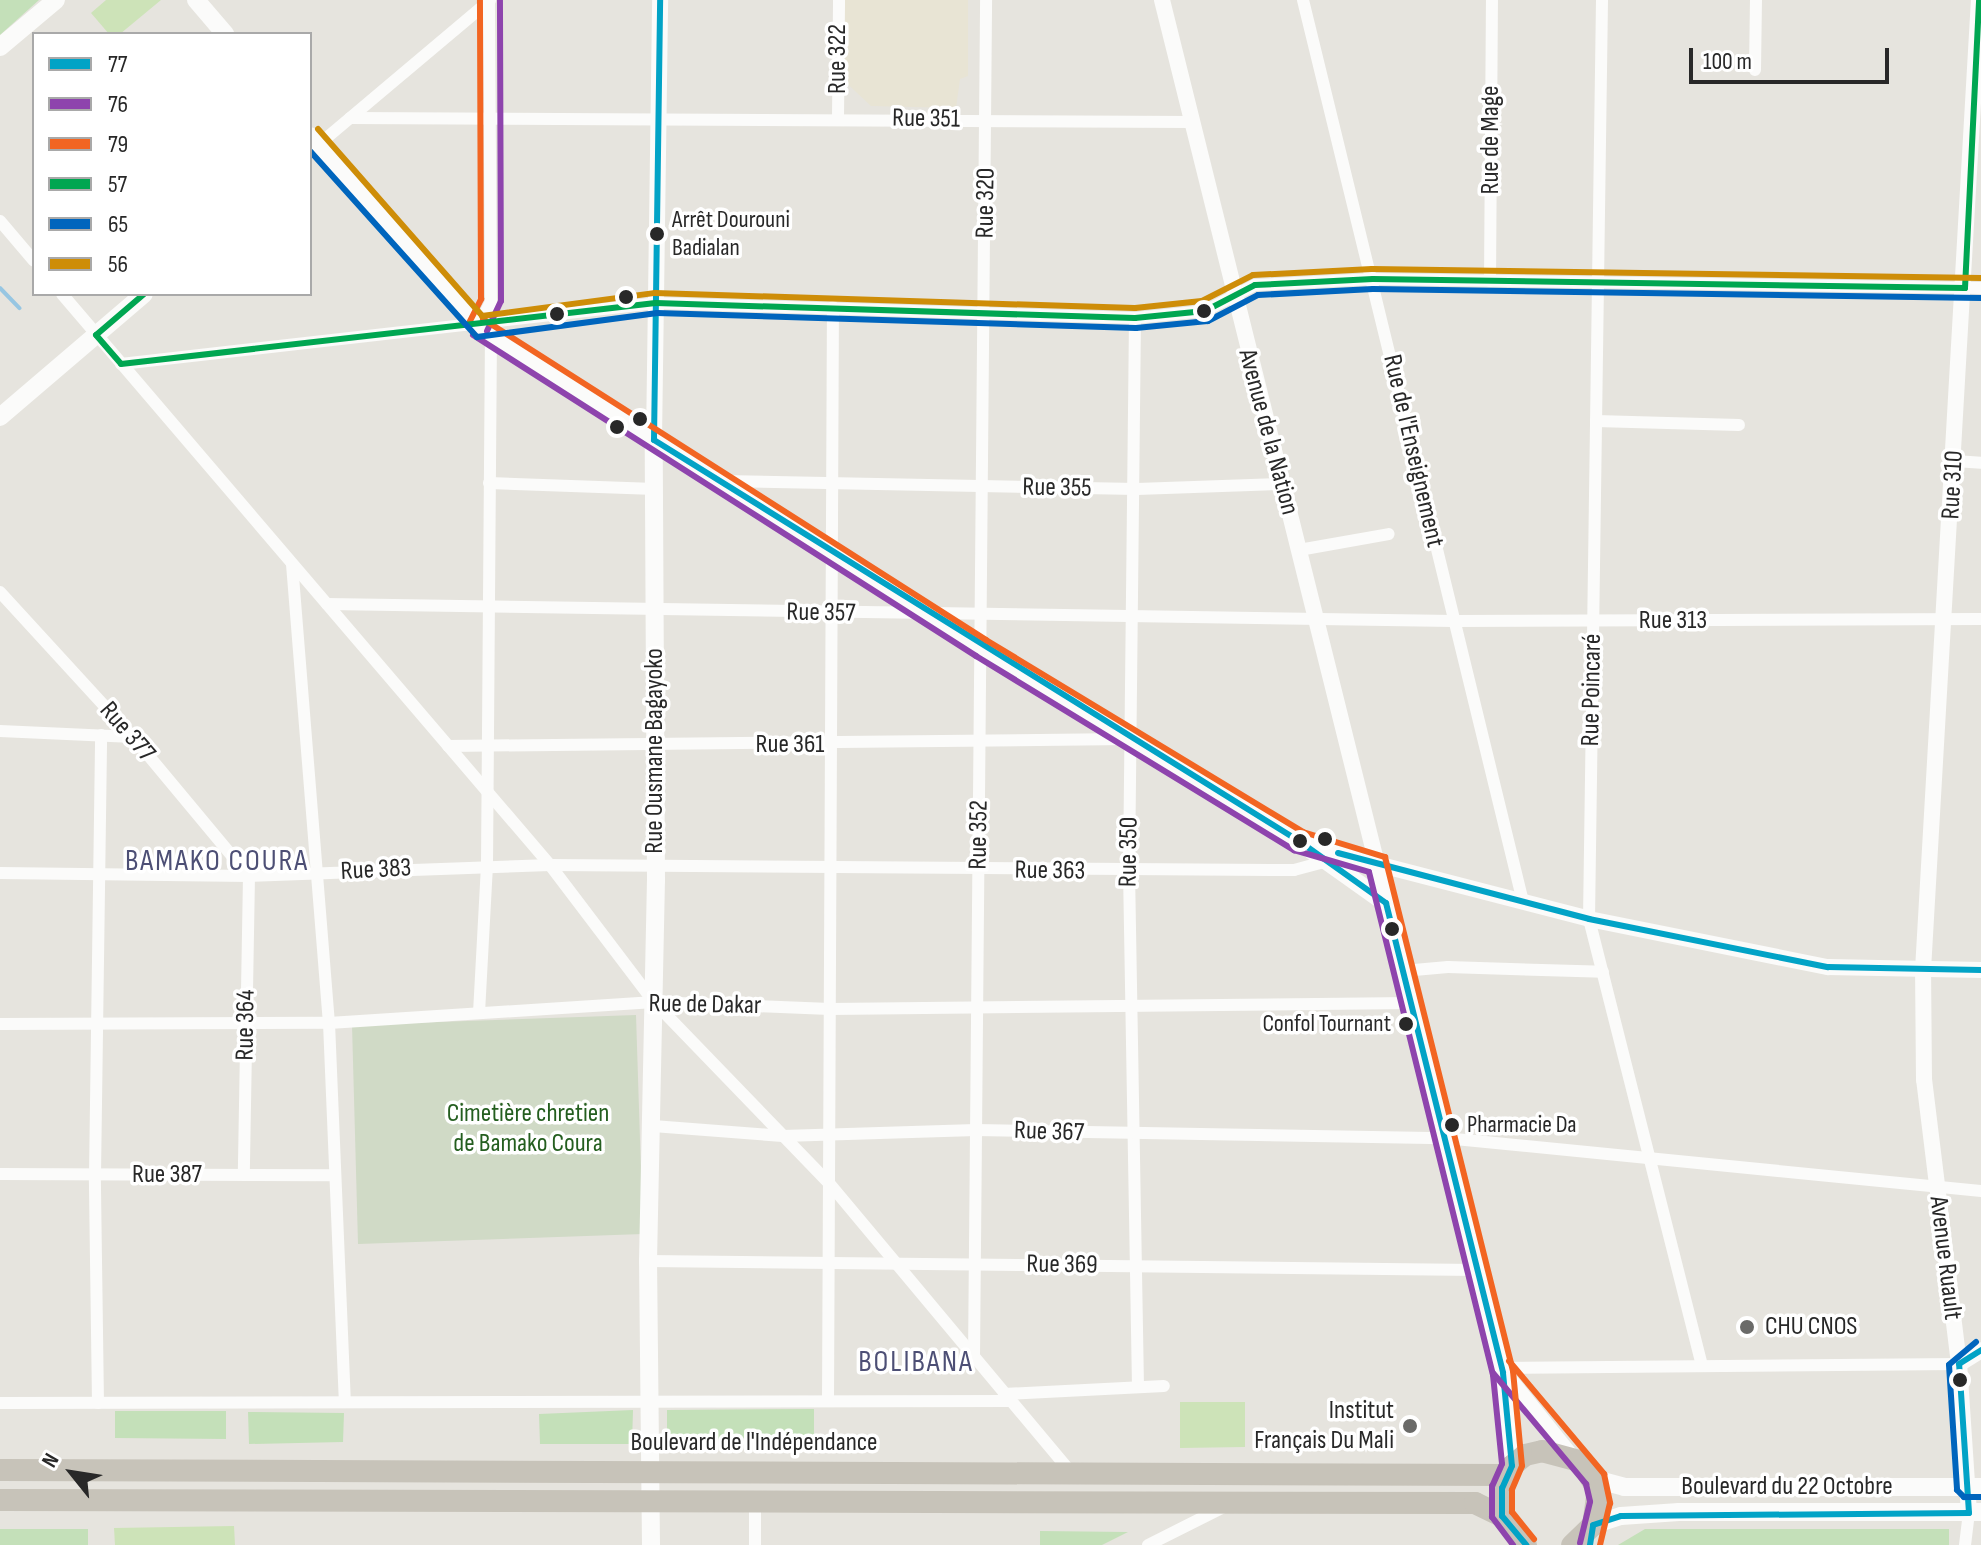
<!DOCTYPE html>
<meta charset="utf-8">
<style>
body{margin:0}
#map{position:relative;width:1981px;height:1545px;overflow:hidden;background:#e6e4de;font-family:"Sofia Sans Condensed",sans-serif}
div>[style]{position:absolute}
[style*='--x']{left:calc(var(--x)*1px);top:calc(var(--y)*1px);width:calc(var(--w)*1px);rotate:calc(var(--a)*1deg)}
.education>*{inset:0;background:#e8e4d4}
.green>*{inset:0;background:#c4e0b9}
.cemetery>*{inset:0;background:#d0dac6}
.pitch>*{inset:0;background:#cde3b8}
.stream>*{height:4px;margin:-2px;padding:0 2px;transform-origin:2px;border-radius:2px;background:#97c6e2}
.minor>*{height:12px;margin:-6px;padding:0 6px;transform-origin:6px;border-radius:6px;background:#fbfbfa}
.tertiary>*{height:16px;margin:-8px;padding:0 8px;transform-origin:8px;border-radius:8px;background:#fbfbfa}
.secondary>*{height:18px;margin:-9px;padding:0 9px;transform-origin:9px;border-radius:9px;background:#fbfbfa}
.trunk>*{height:22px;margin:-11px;padding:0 11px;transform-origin:11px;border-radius:11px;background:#c7c3b9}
.bus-1>*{height:6px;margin:-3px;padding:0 3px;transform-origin:3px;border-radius:3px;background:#02a3c6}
.bus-2>*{height:6px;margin:-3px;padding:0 3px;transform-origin:3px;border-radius:3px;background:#8e44ad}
.bus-3>*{height:6px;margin:-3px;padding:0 3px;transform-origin:3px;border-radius:3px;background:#f26522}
.bus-4>*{height:6px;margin:-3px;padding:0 3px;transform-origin:3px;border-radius:3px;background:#00a651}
.bus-5>*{height:6px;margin:-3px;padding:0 3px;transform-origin:3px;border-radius:3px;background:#0065bd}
.bus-6>*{height:6px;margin:-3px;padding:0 3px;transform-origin:3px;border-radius:3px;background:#ce8d08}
.dots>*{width:22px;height:22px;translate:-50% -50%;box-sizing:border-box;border:4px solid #fff;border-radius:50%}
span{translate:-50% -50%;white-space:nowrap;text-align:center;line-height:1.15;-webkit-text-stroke:7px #fff;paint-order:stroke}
.bus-label{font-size:24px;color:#282828}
.left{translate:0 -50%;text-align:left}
.right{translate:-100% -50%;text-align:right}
.street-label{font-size:26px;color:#282828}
.park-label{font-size:26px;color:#245e1f}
.poi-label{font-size:26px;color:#282828}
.quarter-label{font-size:30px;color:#4d4f75;letter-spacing:2px}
.legend{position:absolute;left:32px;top:32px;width:280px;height:264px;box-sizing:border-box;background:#fff;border:2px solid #a9a9a9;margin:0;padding:10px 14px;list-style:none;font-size:24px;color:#282828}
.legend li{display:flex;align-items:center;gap:16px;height:40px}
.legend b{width:40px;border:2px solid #a9a9a9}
.north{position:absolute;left:32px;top:1433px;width:80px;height:80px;-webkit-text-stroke:6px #fff;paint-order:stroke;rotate:300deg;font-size:22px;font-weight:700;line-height:32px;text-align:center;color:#282828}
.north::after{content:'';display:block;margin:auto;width:28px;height:36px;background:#282828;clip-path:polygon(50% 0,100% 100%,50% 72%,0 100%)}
.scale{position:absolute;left:1689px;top:48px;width:200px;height:36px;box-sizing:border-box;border:4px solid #282828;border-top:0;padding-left:10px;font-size:24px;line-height:28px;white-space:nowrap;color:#282828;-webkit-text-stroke:6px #fff;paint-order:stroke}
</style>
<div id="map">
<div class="education">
<div style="clip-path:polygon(843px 0,968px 0,968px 76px,960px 79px,956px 108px,871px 106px,839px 76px)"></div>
</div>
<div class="green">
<div style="clip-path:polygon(0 0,39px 0,0 35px)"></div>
<div style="clip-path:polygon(814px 1409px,814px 1438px,667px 1439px,667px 1410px)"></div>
<div style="clip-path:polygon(633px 1410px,632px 1444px,540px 1444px,539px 1414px)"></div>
<div style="clip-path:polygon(115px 1411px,226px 1411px,226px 1439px,115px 1438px)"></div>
<div style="clip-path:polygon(248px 1412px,344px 1413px,343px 1442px,249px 1444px)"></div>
<div style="clip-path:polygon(0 1529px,88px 1529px,88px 1545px,0 1545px)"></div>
<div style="clip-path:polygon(1645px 1529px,1949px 1529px,1949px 1545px,1618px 1545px)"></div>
<div style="clip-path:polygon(1040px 1531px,1128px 1532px,1102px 1545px,1040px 1545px)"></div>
</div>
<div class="cemetery">
<div style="clip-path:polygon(636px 1015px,643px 1234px,358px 1244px,352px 1025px)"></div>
</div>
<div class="pitch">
<div style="clip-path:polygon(106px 0,161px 0,120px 34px,109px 34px,91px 13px)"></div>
<div style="clip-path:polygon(1180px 1402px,1245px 1402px,1245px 1447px,1180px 1448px)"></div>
<div style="clip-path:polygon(234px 1526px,235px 1545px,115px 1545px,114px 1528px)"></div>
</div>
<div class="stream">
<div style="--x:0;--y:288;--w:28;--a:46"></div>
</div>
<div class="minor">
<div style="--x:1303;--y:0;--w:928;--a:76.29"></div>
<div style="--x:1602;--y:0;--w:919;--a:90.81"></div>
<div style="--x:1589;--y:919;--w:461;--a:75.8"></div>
<div style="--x:1755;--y:70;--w:70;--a:-89.2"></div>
<div style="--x:350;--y:118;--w:843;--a:0.27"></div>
<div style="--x:838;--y:118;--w:118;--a:-89.5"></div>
<div style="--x:318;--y:145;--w:225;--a:-40.1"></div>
<div style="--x:0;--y:221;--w:52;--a:49.6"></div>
<div style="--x:1490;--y:281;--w:281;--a:-89.6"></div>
<div style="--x:62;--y:294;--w:751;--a:49.48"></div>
<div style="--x:550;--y:865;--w:172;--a:52.8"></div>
<div style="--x:654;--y:1002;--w:252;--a:46"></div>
<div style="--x:829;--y:1183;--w:376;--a:50.1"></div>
<div style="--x:1135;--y:318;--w:553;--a:90.62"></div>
<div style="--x:1129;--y:871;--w:516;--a:89"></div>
<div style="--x:478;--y:327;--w:29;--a:-63"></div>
<div style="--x:491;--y:301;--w:300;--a:-90.4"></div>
<div style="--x:121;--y:364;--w:538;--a:-6.5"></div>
<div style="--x:656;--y:303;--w:479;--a:1.8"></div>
<div style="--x:1135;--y:318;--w:70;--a:-5.7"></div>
<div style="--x:1205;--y:311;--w:56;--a:-27.5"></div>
<div style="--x:1255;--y:285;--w:118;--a:-2.9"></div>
<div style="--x:1373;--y:279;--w:608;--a:0.85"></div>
<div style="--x:1596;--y:421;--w:143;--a:1.6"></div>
<div style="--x:1955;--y:461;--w:26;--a:4"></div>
<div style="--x:722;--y:481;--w:415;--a:1.1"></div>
<div style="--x:1137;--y:489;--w:145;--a:-2"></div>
<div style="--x:489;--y:483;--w:166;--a:2.1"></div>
<div style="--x:1299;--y:550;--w:91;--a:-10.1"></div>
<div style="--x:292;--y:564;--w:460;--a:85.4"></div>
<div style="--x:329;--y:1023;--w:377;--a:87.6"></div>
<div style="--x:0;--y:592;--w:197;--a:47.5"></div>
<div style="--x:133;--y:737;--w:181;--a:50.2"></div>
<div style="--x:249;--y:876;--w:299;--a:91"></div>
<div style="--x:327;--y:604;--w:1126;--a:0.86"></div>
<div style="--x:1453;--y:621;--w:528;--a:-0.22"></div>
<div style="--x:0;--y:731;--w:133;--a:2.6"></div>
<div style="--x:448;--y:746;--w:680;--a:-0.59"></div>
<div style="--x:0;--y:873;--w:249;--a:0.7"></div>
<div style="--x:249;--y:876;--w:301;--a:-2.1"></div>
<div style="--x:550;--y:865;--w:744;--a:0.39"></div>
<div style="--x:1294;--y:870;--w:38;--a:-15"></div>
<div style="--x:1403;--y:971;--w:45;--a:-5.1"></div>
<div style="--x:1448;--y:967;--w:155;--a:1.8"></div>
<div style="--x:479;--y:1013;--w:148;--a:-86.9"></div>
<div style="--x:487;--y:865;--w:529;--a:-89.57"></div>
<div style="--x:0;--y:1024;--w:329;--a:-0.2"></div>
<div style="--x:329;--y:1023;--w:326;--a:-3.7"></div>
<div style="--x:654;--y:1002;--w:176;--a:2.3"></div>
<div style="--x:830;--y:1009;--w:581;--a:-0.59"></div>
<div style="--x:653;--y:1126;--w:130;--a:4.4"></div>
<div style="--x:783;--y:1136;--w:193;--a:-1.8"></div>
<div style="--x:976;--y:1130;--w:469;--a:1"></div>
<div style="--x:1445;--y:1138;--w:539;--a:5.65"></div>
<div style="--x:0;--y:1174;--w:333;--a:0.2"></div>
<div style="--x:648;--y:1261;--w:829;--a:0.62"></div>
<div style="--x:974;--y:1358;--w:1358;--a:-89.49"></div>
<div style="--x:1501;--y:1368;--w:458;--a:-0.5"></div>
<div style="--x:1004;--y:1394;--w:160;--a:-2.9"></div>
<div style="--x:828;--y:1401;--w:1094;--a:-89.74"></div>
<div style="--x:0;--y:1403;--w:1010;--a:-0.11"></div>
<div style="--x:98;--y:1403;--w:228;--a:-90.8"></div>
<div style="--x:95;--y:1175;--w:440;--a:-89.2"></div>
<div style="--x:755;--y:1501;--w:44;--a:90"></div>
<div style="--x:1148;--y:1545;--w:85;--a:-26.6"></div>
<div style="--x:1965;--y:1545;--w:32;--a:-83"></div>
</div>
<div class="tertiary">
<div style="--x:1162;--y:0;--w:890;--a:76.03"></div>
<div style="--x:1377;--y:864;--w:219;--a:14.5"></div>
<div style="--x:1589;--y:919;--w:244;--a:11.4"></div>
<div style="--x:1828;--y:967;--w:153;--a:1.1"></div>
<div style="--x:654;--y:440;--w:440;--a:-89.2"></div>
<div style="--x:1959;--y:1364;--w:26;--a:-32"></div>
<div style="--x:1969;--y:1513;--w:149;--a:-93.8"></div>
<div style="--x:1959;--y:1364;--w:286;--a:-97"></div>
<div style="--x:1924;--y:1080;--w:110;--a:-90.5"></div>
<div style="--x:1923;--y:970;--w:972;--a:-86.7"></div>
</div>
<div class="secondary">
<div style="--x:196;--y:0;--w:45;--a:49.5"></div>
<div style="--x:0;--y:47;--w:73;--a:-40"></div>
<div style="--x:310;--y:136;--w:254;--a:48.7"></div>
<div style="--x:478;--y:327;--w:597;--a:32.54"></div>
<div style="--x:981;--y:648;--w:372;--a:31.3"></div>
<div style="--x:1299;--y:841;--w:81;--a:16.4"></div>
<div style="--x:1377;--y:864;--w:524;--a:76.1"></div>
<div style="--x:1503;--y:1373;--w:93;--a:84.5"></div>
<div style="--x:0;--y:417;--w:189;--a:-40.5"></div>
<div style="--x:1304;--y:845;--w:100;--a:35.3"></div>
<div style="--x:1503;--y:1373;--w:105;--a:51.2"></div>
<div style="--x:1595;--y:1479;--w:30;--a:15"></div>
<div style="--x:1624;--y:1487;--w:357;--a:0"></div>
<div style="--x:1593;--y:1525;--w:29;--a:-18"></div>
<div style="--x:1621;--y:1516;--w:58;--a:-3.9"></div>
<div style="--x:1679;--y:1512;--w:302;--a:0"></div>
<div style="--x:651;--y:1545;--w:284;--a:-90.6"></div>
<div style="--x:648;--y:1261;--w:380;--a:-88.8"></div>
<div style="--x:656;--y:881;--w:441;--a:-90.3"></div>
</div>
<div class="trunk">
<div style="--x:0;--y:1470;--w:1507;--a:0.19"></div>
<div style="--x:0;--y:1500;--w:1475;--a:0.12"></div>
<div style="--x:1475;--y:1503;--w:30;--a:26"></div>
<div style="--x:1526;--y:1545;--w:38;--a:-130"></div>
<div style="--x:1502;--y:1516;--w:28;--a:-90"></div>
<div style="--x:1502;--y:1488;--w:24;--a:-66"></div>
<div style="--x:1512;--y:1466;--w:17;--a:-40"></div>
<div style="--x:1525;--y:1455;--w:17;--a:-13"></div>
<div style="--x:1542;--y:1451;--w:39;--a:15"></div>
<div style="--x:1580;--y:1461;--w:34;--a:58"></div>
<div style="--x:1598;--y:1490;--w:35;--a:98"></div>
<div style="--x:1593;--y:1525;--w:29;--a:136"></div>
</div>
<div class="bus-1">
<div style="--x:654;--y:440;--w:759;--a:31.87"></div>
<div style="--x:1299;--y:841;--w:107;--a:35.5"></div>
<div style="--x:1386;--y:903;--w:484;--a:76"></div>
<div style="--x:1503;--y:1373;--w:93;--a:84.5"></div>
<div style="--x:1512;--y:1466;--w:24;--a:114"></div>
<div style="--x:1502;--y:1488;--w:28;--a:90"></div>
<div style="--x:1502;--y:1516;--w:38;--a:50"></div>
<div style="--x:654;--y:440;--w:440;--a:-89.2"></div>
<div style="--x:1338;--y:853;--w:260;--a:14.7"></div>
<div style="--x:1589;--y:919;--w:244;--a:11.4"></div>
<div style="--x:1828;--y:967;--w:153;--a:1.1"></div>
<div style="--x:1590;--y:1545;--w:20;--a:-81"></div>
<div style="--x:1593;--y:1525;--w:29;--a:-18"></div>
<div style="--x:1621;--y:1516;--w:348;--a:-0.5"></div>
<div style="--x:1969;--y:1513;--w:149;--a:-93.8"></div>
<div style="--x:1959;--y:1364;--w:26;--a:-32"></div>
</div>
<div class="bus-2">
<div style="--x:487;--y:331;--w:33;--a:-65"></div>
<div style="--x:501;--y:301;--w:301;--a:-90.2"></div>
<div style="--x:473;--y:335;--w:597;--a:32.54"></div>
<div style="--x:976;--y:656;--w:373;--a:31.4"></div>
<div style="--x:1294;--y:850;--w:78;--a:16.3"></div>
<div style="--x:1369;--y:872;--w:518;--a:76.15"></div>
<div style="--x:1493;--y:1375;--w:89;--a:84.2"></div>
<div style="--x:1502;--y:1464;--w:24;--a:114"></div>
<div style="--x:1492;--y:1486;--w:31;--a:90"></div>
<div style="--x:1492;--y:1517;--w:35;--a:53"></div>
<div style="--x:1493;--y:1373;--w:145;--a:50"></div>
<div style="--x:1586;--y:1484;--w:18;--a:77"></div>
<div style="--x:1590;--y:1502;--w:42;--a:103.7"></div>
</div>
<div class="bus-3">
<div style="--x:483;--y:319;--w:597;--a:32.54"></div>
<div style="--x:986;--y:640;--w:371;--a:31.2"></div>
<div style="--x:1303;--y:832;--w:86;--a:17"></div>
<div style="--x:1385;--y:857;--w:530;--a:76.02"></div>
<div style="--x:1513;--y:1371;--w:95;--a:84.6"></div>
<div style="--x:1522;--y:1466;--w:26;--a:113"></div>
<div style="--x:1512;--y:1490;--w:22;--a:90"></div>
<div style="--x:1512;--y:1512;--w:35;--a:51"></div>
<div style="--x:469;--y:323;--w:27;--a:-63"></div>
<div style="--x:481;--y:299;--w:299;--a:-90.2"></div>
<div style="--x:1509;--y:1361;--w:148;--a:49.9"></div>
<div style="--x:1604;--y:1474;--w:30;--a:78"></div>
<div style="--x:1610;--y:1503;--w:43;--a:103.4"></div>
</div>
<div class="bus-4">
<div style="--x:144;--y:294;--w:63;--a:139.5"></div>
<div style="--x:96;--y:335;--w:38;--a:49"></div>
<div style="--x:121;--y:364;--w:538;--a:-6.5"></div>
<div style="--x:656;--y:303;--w:479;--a:1.8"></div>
<div style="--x:1135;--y:318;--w:70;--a:-5.7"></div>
<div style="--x:1205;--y:311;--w:56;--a:-27.5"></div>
<div style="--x:1255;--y:285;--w:118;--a:-2.9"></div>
<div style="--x:1373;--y:279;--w:592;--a:0.87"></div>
<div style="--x:1965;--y:288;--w:288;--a:-87.2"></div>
</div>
<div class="bus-5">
<div style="--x:310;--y:151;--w:250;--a:48.1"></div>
<div style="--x:477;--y:337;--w:182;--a:-7.6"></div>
<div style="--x:657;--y:313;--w:479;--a:1.8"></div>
<div style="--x:1136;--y:328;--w:72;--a:-5.6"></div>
<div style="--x:1208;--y:321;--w:56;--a:-27.5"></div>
<div style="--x:1258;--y:295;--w:115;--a:-3"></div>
<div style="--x:1373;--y:289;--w:608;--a:0.85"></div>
<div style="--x:1976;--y:1342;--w:35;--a:140"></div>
<div style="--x:1949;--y:1365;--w:125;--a:86.3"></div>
<div style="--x:1957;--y:1490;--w:10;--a:45"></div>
<div style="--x:1964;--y:1497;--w:17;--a:0"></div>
</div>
<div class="bus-6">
<div style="--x:318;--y:129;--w:249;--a:48.7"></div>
<div style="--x:482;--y:316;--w:175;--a:-7.6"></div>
<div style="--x:655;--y:293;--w:480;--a:1.8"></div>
<div style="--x:1135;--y:308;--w:67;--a:-6"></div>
<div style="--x:1202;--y:301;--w:57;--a:-27"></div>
<div style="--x:1253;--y:275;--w:119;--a:-2.9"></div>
<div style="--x:1372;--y:269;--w:609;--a:0.85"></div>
</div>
<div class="dots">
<div style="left:657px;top:234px;background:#282828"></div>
<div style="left:626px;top:297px;background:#282828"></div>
<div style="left:1204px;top:311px;background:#282828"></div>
<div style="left:557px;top:314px;background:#282828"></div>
<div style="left:640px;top:419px;background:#282828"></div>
<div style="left:617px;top:427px;background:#282828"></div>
<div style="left:1325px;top:839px;background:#282828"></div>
<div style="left:1300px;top:841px;background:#282828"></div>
<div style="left:1392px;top:929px;background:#282828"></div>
<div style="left:1406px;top:1024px;background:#282828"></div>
<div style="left:1452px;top:1125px;background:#282828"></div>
<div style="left:1747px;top:1327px;background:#6a6a68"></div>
<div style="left:1960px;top:1380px;background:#282828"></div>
<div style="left:1410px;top:1426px;background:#6a6a68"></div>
</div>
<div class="bus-label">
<span class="left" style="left:672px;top:234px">Arrêt Dourouni<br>Badialan</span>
<span class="right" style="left:1391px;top:1024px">Confol Tournant</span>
<span class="left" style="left:1467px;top:1125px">Pharmacie Da</span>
</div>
<div class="street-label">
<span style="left:838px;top:59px;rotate:-90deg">Rue 322</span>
<span style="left:926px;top:119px;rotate:1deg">Rue 351</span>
<span style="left:1491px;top:140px;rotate:-90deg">Rue de Mage</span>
<span style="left:986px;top:203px;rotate:-89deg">Rue 320</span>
<span style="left:1268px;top:432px;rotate:75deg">Avenue de la Nation</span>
<span style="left:1413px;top:451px;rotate:77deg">Rue de l'Enseignement</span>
<span style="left:1953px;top:485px;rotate:-87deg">Rue 310</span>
<span style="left:1057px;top:488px;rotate:1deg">Rue 355</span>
<span style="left:821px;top:613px;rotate:1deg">Rue 357</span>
<span style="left:1673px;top:621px">Rue 313</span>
<span style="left:1592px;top:690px;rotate:-89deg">Rue Poincaré</span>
<span style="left:127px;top:732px;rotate:49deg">Rue 377</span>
<span style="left:790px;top:745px">Rue 361</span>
<span style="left:655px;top:751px;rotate:-90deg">Rue Ousmane Bagayoko</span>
<span style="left:979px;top:835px;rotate:-89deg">Rue 352</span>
<span style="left:1129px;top:852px;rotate:-89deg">Rue 350</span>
<span style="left:376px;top:870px;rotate:-3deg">Rue 383</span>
<span style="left:1050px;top:871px;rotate:1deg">Rue 363</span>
<span style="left:705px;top:1005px;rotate:1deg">Rue de Dakar</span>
<span style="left:246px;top:1025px;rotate:-89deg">Rue 364</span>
<span style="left:1049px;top:1132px;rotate:2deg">Rue 367</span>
<span style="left:167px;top:1175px">Rue 387</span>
<span style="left:1945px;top:1258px;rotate:83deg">Avenue Ruault</span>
<span style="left:1062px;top:1265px;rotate:1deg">Rue 369</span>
<span style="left:754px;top:1443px">Boulevard de l'Indépendance</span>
<span style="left:1787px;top:1487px">Boulevard du 22 Octobre</span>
</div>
<div class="park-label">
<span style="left:528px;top:1129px">Cimetière chretien<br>de Bamako Coura</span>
</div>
<div class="poi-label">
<span class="left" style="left:1765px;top:1327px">CHU CNOS</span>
<span class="right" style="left:1394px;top:1426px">Institut<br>Français Du Mali</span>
</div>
<div class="quarter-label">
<span style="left:217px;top:861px">BAMAKO COURA</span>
<span style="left:916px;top:1362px">BOLIBANA</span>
</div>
<ul class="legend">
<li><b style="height:10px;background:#02a3c6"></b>77</li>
<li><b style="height:10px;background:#8e44ad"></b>76</li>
<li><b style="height:10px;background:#f26522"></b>79</li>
<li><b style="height:10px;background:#00a651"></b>57</li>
<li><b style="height:10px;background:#0065bd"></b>65</li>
<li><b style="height:10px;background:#ce8d08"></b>56</li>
</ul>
<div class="north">N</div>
<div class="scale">100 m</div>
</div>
